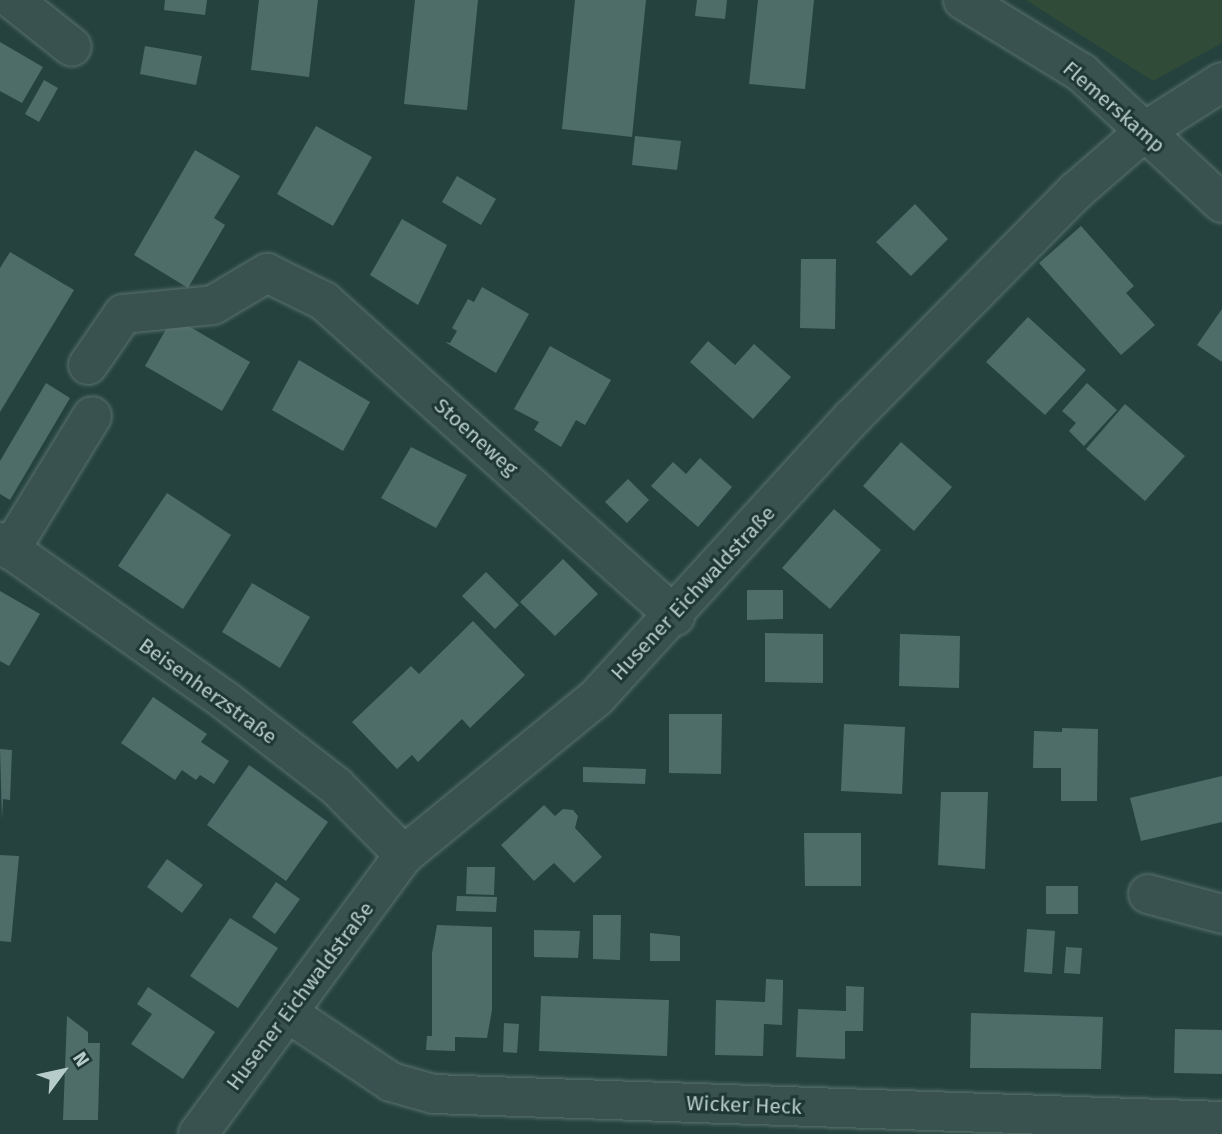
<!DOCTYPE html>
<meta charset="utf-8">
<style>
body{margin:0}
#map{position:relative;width:1222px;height:1134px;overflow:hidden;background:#25423e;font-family:"Fira Sans",sans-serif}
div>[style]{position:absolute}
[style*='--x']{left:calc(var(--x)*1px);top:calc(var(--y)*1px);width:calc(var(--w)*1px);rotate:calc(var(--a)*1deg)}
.green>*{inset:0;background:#304c39}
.building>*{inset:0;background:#4e6d69}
.roads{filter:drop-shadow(0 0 2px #5a726f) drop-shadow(0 0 2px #5a726f)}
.minor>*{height:38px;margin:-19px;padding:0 19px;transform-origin:19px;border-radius:19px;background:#39514f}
span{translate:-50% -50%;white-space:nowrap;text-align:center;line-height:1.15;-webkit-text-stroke:6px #1e3734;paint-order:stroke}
.street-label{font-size:21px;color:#b6ccca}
.north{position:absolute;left:28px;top:1036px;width:70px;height:70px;-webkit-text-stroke:5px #1e3734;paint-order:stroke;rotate:57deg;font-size:19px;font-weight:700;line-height:28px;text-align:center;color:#b6ccca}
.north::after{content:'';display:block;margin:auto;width:24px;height:32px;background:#b6ccca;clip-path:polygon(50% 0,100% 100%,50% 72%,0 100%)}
</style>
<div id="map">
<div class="green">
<div style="clip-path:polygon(1026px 0,1222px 0,1222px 43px,1153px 81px)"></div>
</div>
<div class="building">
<div style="clip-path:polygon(165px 0,207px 0,205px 15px,164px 10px)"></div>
<div style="clip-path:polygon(259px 0,318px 0,309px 77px,251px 70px)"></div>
<div style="clip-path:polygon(415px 0,478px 0,467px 110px,404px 104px)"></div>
<div style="clip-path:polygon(575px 0,646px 0,632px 137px,562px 129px)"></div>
<div style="clip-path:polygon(697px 0,727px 0,725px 19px,695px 16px)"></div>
<div style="clip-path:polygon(758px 0,814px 0,805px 89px,749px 84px)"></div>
<div style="clip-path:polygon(0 42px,43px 67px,22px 103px,0 91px)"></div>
<div style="clip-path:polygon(145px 46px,202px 56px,196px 85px,140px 74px)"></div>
<div style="clip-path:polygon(44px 80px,58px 88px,39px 122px,25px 114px)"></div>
<div style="clip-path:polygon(316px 126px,372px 157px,333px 226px,277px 194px)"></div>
<div style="clip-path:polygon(635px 136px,681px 141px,677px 170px,632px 165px)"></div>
<div style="clip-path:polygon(195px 150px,240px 176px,214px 218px,225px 225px,188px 288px,134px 255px)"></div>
<div style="clip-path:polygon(457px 176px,496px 199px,481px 225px,442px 202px)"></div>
<div style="clip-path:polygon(915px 204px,948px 239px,911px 276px,876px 242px)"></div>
<div style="clip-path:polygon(402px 219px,447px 245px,418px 305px,370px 275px)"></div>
<div style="clip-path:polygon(1081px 226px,1134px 286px,1126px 293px,1155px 325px,1121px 355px,1039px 263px)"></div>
<div style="clip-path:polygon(10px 252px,74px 290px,0 412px,0 268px)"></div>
<div style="clip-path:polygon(801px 259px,836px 259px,835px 329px,800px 328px)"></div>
<div style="clip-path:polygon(482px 287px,529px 314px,496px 373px,445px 342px,450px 343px,457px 331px,452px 328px,468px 299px,474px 302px)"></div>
<div style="clip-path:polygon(1222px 309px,1222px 362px,1197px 345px)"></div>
<div style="clip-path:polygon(173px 317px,250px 362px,222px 411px,145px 366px)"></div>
<div style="clip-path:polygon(1028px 317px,1086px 370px,1045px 415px,986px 362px)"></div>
<div style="clip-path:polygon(708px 341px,735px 365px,754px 344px,791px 377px,753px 419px,690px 362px)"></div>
<div style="clip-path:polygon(550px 346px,611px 380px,585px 425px,576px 420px,561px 447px,534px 430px,539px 422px,514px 409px)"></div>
<div style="clip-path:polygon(299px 360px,370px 402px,343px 451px,272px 410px)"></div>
<div style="clip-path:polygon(46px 383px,70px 398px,10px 500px,0 494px,0 461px)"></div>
<div style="clip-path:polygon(1087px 383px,1117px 410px,1084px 446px,1069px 431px,1076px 423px,1062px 411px)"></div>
<div style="clip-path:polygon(1125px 404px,1185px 456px,1145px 501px,1086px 449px)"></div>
<div style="clip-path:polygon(901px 442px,952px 487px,914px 531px,863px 486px)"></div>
<div style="clip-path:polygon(411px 447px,467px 475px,436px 528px,381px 498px)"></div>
<div style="clip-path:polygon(700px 458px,732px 487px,698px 527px,651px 486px,673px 462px,686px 474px)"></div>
<div style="clip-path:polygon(628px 479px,649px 500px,627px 523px,605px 502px)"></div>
<div style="clip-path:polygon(167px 493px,231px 535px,183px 609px,118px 566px)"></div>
<div style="clip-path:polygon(834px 509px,881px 550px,830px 609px,782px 568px)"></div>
<div style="clip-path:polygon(563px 559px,598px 594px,555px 636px,520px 602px)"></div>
<div style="clip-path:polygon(486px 572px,519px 605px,495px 629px,462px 596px)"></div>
<div style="clip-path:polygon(252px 583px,310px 617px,280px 668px,222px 632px)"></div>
<div style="clip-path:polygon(747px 590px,783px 590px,783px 619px,747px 620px)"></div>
<div style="clip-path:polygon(0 591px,40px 614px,9px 666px,0 661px)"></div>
<div style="clip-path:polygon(473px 621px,525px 675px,470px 728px,462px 719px,418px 762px,412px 755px,397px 769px,352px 722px,411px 666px,419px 674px)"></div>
<div style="clip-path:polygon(765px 633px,823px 634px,823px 683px,765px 682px)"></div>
<div style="clip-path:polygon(900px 634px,960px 636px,959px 688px,899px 686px)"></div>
<div style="clip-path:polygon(153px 697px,207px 734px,201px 742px,229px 761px,214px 784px,200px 775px,196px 780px,182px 770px,175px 780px,121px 743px)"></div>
<div style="clip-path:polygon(669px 714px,722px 714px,721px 774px,669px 773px)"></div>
<div style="clip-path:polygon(844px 724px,905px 727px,902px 794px,841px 791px)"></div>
<div style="clip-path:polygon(1062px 728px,1098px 729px,1097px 801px,1061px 801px,1061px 768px,1033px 768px,1034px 731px,1062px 732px)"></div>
<div style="clip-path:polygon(0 749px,12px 750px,10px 800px,3px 799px,2px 820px)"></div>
<div style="clip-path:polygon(249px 765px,328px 822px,286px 881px,207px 825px)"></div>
<div style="clip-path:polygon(583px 767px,646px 769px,645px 784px,583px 782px)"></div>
<div style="clip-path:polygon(1222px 776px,1222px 822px,1141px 841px,1130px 798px)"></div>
<div style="clip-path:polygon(941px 792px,988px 792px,985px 869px,938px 865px)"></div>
<div style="clip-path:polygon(544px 805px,555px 816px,563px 809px,573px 810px,578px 816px,575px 828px,602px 857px,574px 883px,554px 863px,534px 881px,501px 845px)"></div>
<div style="clip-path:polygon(804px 833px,861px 833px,861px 886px,805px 886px)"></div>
<div style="clip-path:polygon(0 855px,19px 856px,11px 942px,0 941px)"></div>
<div style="clip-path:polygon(167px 859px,203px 885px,182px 913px,147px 887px)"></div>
<div style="clip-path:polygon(467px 867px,495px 867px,494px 895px,466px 894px)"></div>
<div style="clip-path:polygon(276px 882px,300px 899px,275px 934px,252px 917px)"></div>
<div style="clip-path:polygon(1046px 886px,1078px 886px,1078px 914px,1046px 914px)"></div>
<div style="clip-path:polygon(457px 896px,497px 897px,496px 912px,456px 911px)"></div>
<div style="clip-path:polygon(593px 915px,621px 915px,620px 960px,593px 959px)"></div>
<div style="clip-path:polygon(230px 918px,278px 948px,238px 1008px,190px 976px)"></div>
<div style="clip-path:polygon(437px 925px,492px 927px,492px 1010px,487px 1038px,455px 1037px,455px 1051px,426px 1050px,427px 1036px,432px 1036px,432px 953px)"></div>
<div style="clip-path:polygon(1027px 929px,1055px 931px,1052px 974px,1024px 972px)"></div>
<div style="clip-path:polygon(534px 930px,580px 931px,578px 958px,534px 957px)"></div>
<div style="clip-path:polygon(650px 933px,680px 936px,680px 961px,650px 961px)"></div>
<div style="clip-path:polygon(1066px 947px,1082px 948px,1080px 974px,1064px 973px)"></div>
<div style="clip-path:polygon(766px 979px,783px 980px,783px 989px,782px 1025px,764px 1024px,763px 1056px,715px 1055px,716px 1000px,765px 1002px)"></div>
<div style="clip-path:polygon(846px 986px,864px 987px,863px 1031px,845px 1031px,845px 1059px,796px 1057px,798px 1009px,846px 1011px)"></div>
<div style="clip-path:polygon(148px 987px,215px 1032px,183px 1079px,131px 1044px,152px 1014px,137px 1004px)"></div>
<div style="clip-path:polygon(541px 996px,669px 1000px,667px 1056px,539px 1051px)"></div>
<div style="clip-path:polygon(971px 1013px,1103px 1017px,1101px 1069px,970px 1068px)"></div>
<div style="clip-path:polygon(67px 1016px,88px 1032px,88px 1043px,100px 1043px,98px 1120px,63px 1120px)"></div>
<div style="clip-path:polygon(504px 1023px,519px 1024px,517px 1053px,503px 1052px)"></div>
<div style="clip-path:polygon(1175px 1029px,1222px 1030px,1222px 1074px,1174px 1073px)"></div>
</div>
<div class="roads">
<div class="minor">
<div style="--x:13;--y:0;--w:75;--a:38.5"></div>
<div style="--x:963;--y:0;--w:140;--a:31.5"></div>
<div style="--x:1082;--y:73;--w:191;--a:42.9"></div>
<div style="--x:88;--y:365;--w:62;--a:-55.5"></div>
<div style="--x:123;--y:314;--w:90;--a:-5.7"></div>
<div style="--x:213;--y:305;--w:63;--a:-30.7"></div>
<div style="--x:267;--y:273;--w:64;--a:26.2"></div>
<div style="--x:324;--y:301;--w:472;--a:41.9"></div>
<div style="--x:0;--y:542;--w:276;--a:35.1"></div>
<div style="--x:226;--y:701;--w:139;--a:37.7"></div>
<div style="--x:336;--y:786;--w:97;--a:45.4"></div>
<div style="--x:10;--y:550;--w:157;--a:-58.5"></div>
<div style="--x:1148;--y:894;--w:77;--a:15.1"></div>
<div style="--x:288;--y:1013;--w:124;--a:33.8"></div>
<div style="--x:391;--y:1082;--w:44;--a:15.9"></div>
<div style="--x:433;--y:1094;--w:789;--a:1.96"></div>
<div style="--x:198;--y:1134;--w:347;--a:-53.6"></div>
<div style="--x:404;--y:855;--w:248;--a:-39.3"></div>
<div style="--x:596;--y:698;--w:379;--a:-47.6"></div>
<div style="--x:852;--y:418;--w:319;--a:-45.4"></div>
<div style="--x:1076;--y:191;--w:91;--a:-41"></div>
<div style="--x:1145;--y:131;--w:91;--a:-32.5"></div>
</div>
</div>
<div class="street-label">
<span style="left:1114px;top:107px;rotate:41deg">Flemerskamp</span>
<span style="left:476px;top:437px;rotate:42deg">Stoeneweg</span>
<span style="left:693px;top:593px;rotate:-47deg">Husener Eichwaldstraße</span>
<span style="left:208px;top:691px;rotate:36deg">Beisenherzstraße</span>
<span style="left:300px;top:996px;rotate:-53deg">Husener Eichwaldstraße</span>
<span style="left:744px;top:1105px;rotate:2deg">Wicker Heck</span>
</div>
<div class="north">N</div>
</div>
